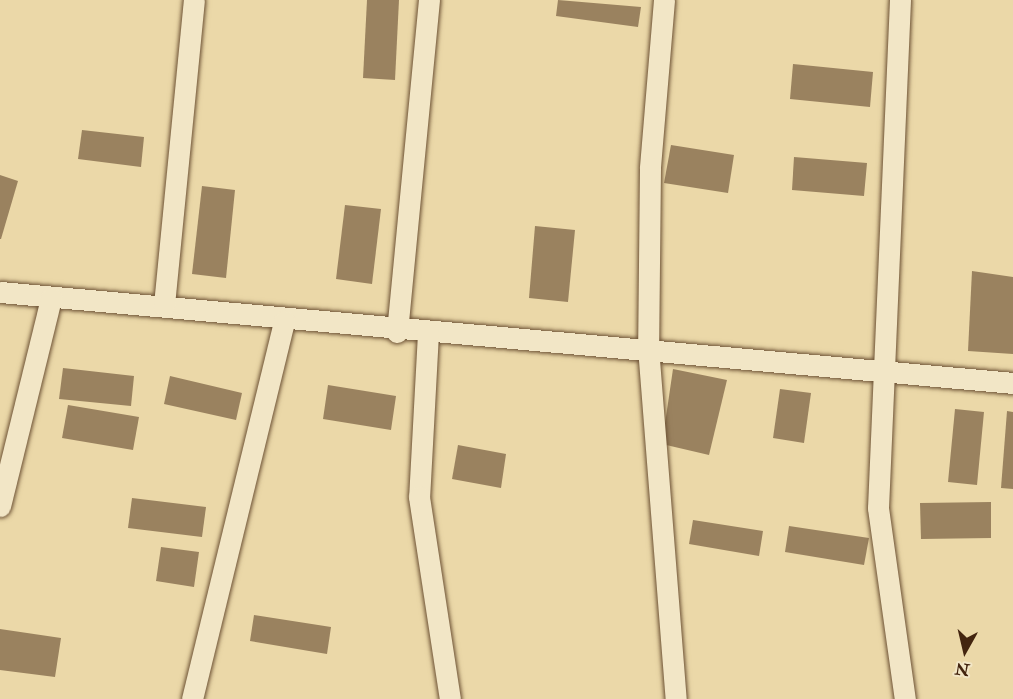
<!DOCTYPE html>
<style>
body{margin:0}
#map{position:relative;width:1013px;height:699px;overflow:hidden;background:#ebd8a8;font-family:"IM FELL Double Pica",serif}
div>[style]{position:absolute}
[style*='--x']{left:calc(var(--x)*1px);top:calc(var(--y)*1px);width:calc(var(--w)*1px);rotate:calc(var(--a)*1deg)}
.building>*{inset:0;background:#9a825f}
.roads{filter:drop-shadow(0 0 2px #6d5235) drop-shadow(0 0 2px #6d5235)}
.minor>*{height:21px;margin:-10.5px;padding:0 10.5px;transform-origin:10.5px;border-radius:10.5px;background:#f2e6c6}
span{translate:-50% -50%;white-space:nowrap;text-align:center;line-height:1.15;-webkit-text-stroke:4.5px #f2e6c6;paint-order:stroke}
.north{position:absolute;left:935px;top:621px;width:60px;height:60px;-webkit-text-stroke:4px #f2e6c6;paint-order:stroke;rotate:188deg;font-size:16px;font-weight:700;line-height:24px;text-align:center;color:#43250f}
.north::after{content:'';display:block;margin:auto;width:21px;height:27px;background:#43250f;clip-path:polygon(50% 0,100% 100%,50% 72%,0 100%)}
</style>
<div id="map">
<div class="building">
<div style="clip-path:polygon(367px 0,399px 0,395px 80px,363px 78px)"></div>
<div style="clip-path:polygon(558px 0,641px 7px,638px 27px,556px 16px)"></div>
<div style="clip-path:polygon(793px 64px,873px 72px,870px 107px,790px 99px)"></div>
<div style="clip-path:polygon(82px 130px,144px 137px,141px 167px,78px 159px)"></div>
<div style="clip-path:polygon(671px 145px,734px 155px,728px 193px,664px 183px)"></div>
<div style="clip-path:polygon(794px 157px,867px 163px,864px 196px,792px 190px)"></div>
<div style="clip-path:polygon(0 175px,18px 181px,1px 239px,0 239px)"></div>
<div style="clip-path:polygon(202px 186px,235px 190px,226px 278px,192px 274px)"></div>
<div style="clip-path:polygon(345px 205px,381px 209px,372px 284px,336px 279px)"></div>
<div style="clip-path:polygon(535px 226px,575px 230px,568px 302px,529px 298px)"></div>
<div style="clip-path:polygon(972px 271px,1013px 277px,1013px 354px,968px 351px)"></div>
<div style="clip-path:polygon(63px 368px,134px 376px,131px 406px,59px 399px)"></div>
<div style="clip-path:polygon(673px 369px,727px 380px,709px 455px,662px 444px)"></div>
<div style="clip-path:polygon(170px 376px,242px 393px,236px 420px,164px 404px)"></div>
<div style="clip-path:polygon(328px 385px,396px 396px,391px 430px,323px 419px)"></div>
<div style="clip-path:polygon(780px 389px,811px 393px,804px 443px,773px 438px)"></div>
<div style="clip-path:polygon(68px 405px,139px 417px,133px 450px,62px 438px)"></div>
<div style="clip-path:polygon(955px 409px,984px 412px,977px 485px,948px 482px)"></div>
<div style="clip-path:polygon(1007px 411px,1013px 412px,1013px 489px,1001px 488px)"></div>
<div style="clip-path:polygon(458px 445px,506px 454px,501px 488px,452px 479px)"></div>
<div style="clip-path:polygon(132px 498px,206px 507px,202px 537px,128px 528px)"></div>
<div style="clip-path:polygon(991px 502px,991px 538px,921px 539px,920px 503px)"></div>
<div style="clip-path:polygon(693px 520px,763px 531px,759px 556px,689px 544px)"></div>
<div style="clip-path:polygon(789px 526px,869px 538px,864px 565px,785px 552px)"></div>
<div style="clip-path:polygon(161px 547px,199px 552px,194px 587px,156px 581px)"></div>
<div style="clip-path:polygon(254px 615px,331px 627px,327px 654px,250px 641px)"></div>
<div style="clip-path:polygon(0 629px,61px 638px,55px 677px,0 670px)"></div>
</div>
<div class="roads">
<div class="minor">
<div style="--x:664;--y:0;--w:169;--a:94.8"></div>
<div style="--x:650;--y:168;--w:179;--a:90.6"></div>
<div style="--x:648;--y:347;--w:353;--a:85.5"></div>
<div style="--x:900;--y:0;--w:508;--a:92.48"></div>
<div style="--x:878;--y:508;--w:193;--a:82"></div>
<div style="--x:0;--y:292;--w:1017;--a:5.13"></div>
<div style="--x:164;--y:305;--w:306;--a:-84.4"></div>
<div style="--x:397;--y:332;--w:334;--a:-84.5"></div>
<div style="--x:428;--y:333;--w:164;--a:93.1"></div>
<div style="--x:419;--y:497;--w:204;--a:81.3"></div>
<div style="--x:0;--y:506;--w:214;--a:-76.2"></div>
<div style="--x:192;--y:699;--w:389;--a:-76.3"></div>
</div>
</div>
<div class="north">N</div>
</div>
